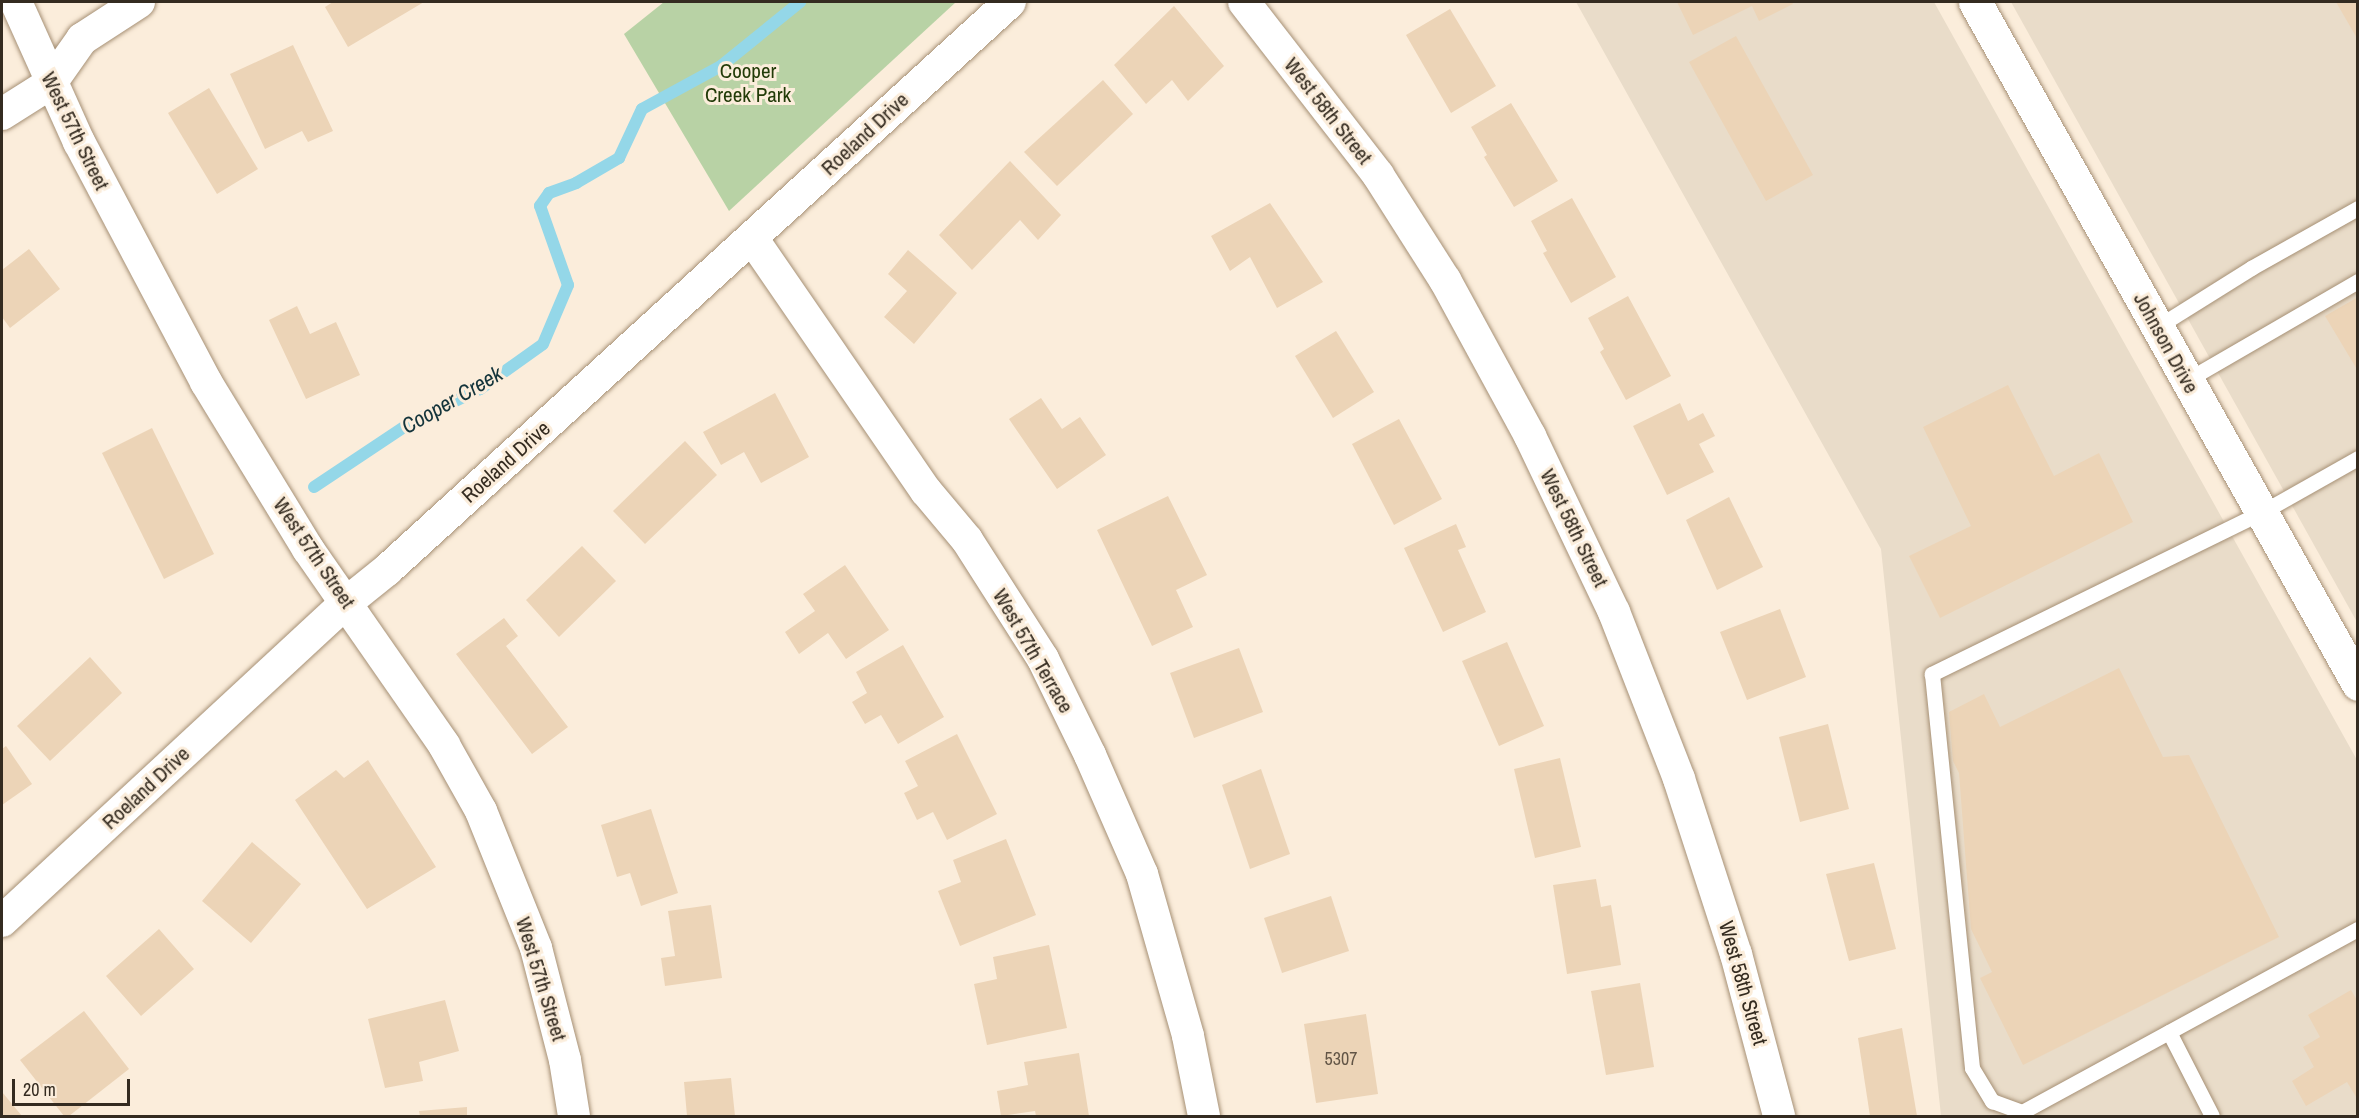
<!DOCTYPE html>
<style>
body{margin:0}
#map{position:relative;width:2359px;height:1118px;overflow:hidden;background:#fbeddb;font-family:"Archivo Narrow",sans-serif}
div>[style]{position:absolute}
[style*='--x']{left:calc(var(--x)*1px);top:calc(var(--y)*1px);width:calc(var(--w)*1px);rotate:calc(var(--a)*1deg)}
.commercial>*{inset:0;background:#e9dcc9}
.green>*{inset:0;background:#b8d2a5}
.stream>*{height:12px;margin:-6px;padding:0 6px;transform-origin:6px;border-radius:6px;background:#94d7e8}
.building>*{inset:0;background:#ecd4b7}
.roads{filter:drop-shadow(0 0 2px #a69075) drop-shadow(0 0 2px #a69075)}
.lane>*{height:15px;margin:-7.5px;padding:0 7.5px;transform-origin:7.5px;border-radius:7.5px;background:#fff}
.street>*{height:32px;margin:-16px;padding:0 16px;transform-origin:16px;border-radius:16px;background:#fff}
.secondary>*{height:33px;margin:-16.5px;padding:0 16.5px;transform-origin:16.5px;border-radius:16.5px;background:#fff}
span{translate:-50% -50%;white-space:nowrap;text-align:center;line-height:1.15;-webkit-text-stroke:6px #fbeddb;paint-order:stroke}
.number-label{font-size:18px;color:#625546}
.number-label span{-webkit-text-stroke-width:0}
.park-label{font-size:21px;color:#223b08}
.street-label{font-size:21px;color:#342b20}
.water-label{font-size:22px;color:#13343b;font-style:italic}
.frame{position:absolute;inset:0;border:3px solid #342b20;pointer-events:none}
.scale{position:absolute;left:12px;top:1079px;width:118px;height:27px;box-sizing:border-box;border:3px solid #342b20;border-top:0;padding-left:8px;font-size:18px;line-height:21px;white-space:nowrap;color:#342b20;-webkit-text-stroke:4px #fbeddb;paint-order:stroke}
</style>
<div id="map">
<div class="commercial">
<div style="clip-path:polygon(1576px 2px,1934px 2px,2357px 760px,2357px 1116px,1941px 1116px,1881px 549px)"></div>
<div style="clip-path:polygon(2011px 2px,2357px 2px,2357px 622px)"></div>
</div>
<div class="green">
<div style="clip-path:polygon(664px 2px,956px 2px,729px 211px,624px 34px)"></div>
</div>
<div class="stream">
<div style="--x:314;--y:487;--w:115;--a:-33.7"></div>
<div style="--x:410;--y:423;--w:78;--a:-25.9"></div>
<div style="--x:480;--y:389;--w:77;--a:-35.5"></div>
<div style="--x:543;--y:344;--w:64;--a:-67"></div>
<div style="--x:568;--y:285;--w:84;--a:-109.5"></div>
<div style="--x:540;--y:206;--w:16;--a:-55"></div>
<div style="--x:549;--y:193;--w:29;--a:-20"></div>
<div style="--x:576;--y:183;--w:50;--a:-30.2"></div>
<div style="--x:619;--y:158;--w:54;--a:-64.9"></div>
<div style="--x:642;--y:109;--w:90;--a:-28.6"></div>
<div style="--x:721;--y:66;--w:102;--a:-39"></div>
</div>
<div class="building">
<div style="clip-path:polygon(333px 2px,424px 2px,348px 47px,325px 7px)"></div>
<div style="clip-path:polygon(1677px 2px,1792px 2px,1793px 4px,1759px 21px,1752px 6px,1693px 35px)"></div>
<div style="clip-path:polygon(2336px 2px,2358px 2px,2358px 40px)"></div>
<div style="clip-path:polygon(1174px 6px,1224px 66px,1188px 101px,1172px 80px,1146px 104px,1114px 65px)"></div>
<div style="clip-path:polygon(1450px 9px,1496px 86px,1451px 113px,1406px 35px)"></div>
<div style="clip-path:polygon(1736px 36px,1813px 175px,1766px 201px,1689px 62px)"></div>
<div style="clip-path:polygon(293px 45px,333px 131px,308px 142px,302px 131px,265px 149px,230px 74px)"></div>
<div style="clip-path:polygon(1103px 80px,1133px 114px,1057px 186px,1024px 152px)"></div>
<div style="clip-path:polygon(209px 88px,258px 169px,217px 194px,168px 113px)"></div>
<div style="clip-path:polygon(1511px 103px,1558px 181px,1514px 207px,1484px 157px,1487px 155px,1471px 127px)"></div>
<div style="clip-path:polygon(1010px 161px,1061px 215px,1038px 240px,1020px 220px,972px 270px,939px 235px)"></div>
<div style="clip-path:polygon(1572px 198px,1616px 277px,1571px 303px,1543px 253px,1547px 251px,1531px 221px)"></div>
<div style="clip-path:polygon(1270px 203px,1323px 282px,1277px 308px,1250px 257px,1230px 271px,1211px 236px)"></div>
<div style="clip-path:polygon(29px 249px,60px 289px,10px 328px,2px 317px,2px 270px)"></div>
<div style="clip-path:polygon(908px 250px,957px 293px,914px 344px,884px 317px,907px 291px,888px 274px)"></div>
<div style="clip-path:polygon(1628px 296px,1671px 376px,1626px 400px,1600px 352px,1604px 349px,1588px 318px)"></div>
<div style="clip-path:polygon(2358px 297px,2358px 371px,2325px 316px)"></div>
<div style="clip-path:polygon(297px 306px,310px 334px,336px 322px,360px 375px,306px 399px,269px 320px)"></div>
<div style="clip-path:polygon(1336px 331px,1374px 392px,1333px 418px,1295px 356px)"></div>
<div style="clip-path:polygon(2008px 385px,2054px 476px,2099px 453px,2133px 522px,1940px 618px,1909px 556px,1971px 526px,1923px 427px)"></div>
<div style="clip-path:polygon(775px 393px,809px 457px,761px 483px,744px 452px,721px 465px,703px 432px)"></div>
<div style="clip-path:polygon(1041px 398px,1062px 429px,1080px 417px,1106px 455px,1057px 489px,1009px 419px)"></div>
<div style="clip-path:polygon(1680px 403px,1688px 421px,1703px 413px,1715px 436px,1699px 444px,1714px 472px,1667px 495px,1633px 426px)"></div>
<div style="clip-path:polygon(1399px 419px,1442px 499px,1394px 525px,1352px 444px)"></div>
<div style="clip-path:polygon(152px 428px,214px 554px,164px 579px,102px 453px)"></div>
<div style="clip-path:polygon(685px 441px,717px 475px,645px 544px,613px 511px)"></div>
<div style="clip-path:polygon(1168px 496px,1207px 575px,1176px 590px,1193px 627px,1152px 646px,1097px 530px)"></div>
<div style="clip-path:polygon(1729px 497px,1763px 567px,1717px 590px,1686px 520px)"></div>
<div style="clip-path:polygon(1456px 524px,1466px 547px,1458px 550px,1486px 612px,1443px 632px,1404px 548px)"></div>
<div style="clip-path:polygon(582px 546px,616px 581px,559px 637px,526px 600px)"></div>
<div style="clip-path:polygon(845px 565px,889px 630px,846px 659px,828px 633px,799px 654px,785px 632px,815px 611px,803px 594px)"></div>
<div style="clip-path:polygon(1780px 609px,1806px 677px,1747px 700px,1720px 632px)"></div>
<div style="clip-path:polygon(504px 618px,518px 636px,506px 646px,568px 727px,532px 754px,456px 654px)"></div>
<div style="clip-path:polygon(1507px 642px,1544px 726px,1499px 746px,1462px 661px)"></div>
<div style="clip-path:polygon(903px 645px,944px 717px,898px 744px,881px 715px,865px 724px,852px 702px,867px 693px,856px 672px)"></div>
<div style="clip-path:polygon(1239px 648px,1263px 712px,1194px 738px,1170px 673px)"></div>
<div style="clip-path:polygon(90px 657px,122px 693px,50px 761px,17px 726px)"></div>
<div style="clip-path:polygon(2119px 668px,2163px 757px,2189px 755px,2279px 937px,2023px 1065px,1980px 978px,1992px 972px,1971px 929px,1959px 773px,1953px 761px,1949px 712px,1984px 694px,2000px 727px)"></div>
<div style="clip-path:polygon(1828px 724px,1849px 809px,1800px 822px,1779px 737px)"></div>
<div style="clip-path:polygon(957px 734px,997px 814px,947px 840px,933px 812px,917px 820px,904px 793px,918px 786px,905px 761px)"></div>
<div style="clip-path:polygon(6px 746px,32px 784px,2px 805px,2px 749px)"></div>
<div style="clip-path:polygon(1560px 758px,1581px 847px,1535px 858px,1514px 769px)"></div>
<div style="clip-path:polygon(368px 760px,436px 867px,367px 909px,295px 800px,336px 770px,344px 778px)"></div>
<div style="clip-path:polygon(1261px 769px,1290px 854px,1250px 869px,1222px 785px)"></div>
<div style="clip-path:polygon(651px 809px,678px 893px,641px 906px,630px 873px,617px 877px,601px 825px)"></div>
<div style="clip-path:polygon(1006px 839px,1036px 915px,960px 946px,938px 891px,961px 882px,953px 860px)"></div>
<div style="clip-path:polygon(252px 842px,301px 884px,251px 943px,202px 901px)"></div>
<div style="clip-path:polygon(1874px 863px,1896px 949px,1849px 961px,1826px 874px)"></div>
<div style="clip-path:polygon(1596px 879px,1601px 907px,1611px 905px,1621px 965px,1567px 974px,1553px 885px)"></div>
<div style="clip-path:polygon(1331px 896px,1349px 951px,1282px 973px,1264px 918px)"></div>
<div style="clip-path:polygon(711px 905px,722px 978px,665px 986px,661px 958px,675px 956px,668px 911px)"></div>
<div style="clip-path:polygon(159px 929px,194px 969px,141px 1016px,106px 976px)"></div>
<div style="clip-path:polygon(1049px 945px,1067px 1028px,987px 1045px,974px 984px,997px 979px,993px 957px)"></div>
<div style="clip-path:polygon(1640px 983px,1654px 1067px,1606px 1075px,1591px 991px)"></div>
<div style="clip-path:polygon(2351px 990px,2358px 1002px,2358px 1100px,2347px 1082px,2306px 1106px,2292px 1081px,2314px 1067px,2303px 1047px,2320px 1037px,2308px 1015px)"></div>
<div style="clip-path:polygon(445px 1000px,459px 1051px,419px 1062px,423px 1081px,385px 1088px,368px 1019px)"></div>
<div style="clip-path:polygon(84px 1011px,129px 1069px,69px 1116px,64px 1116px,20px 1060px)"></div>
<div style="clip-path:polygon(1366px 1014px,1378px 1094px,1316px 1103px,1304px 1024px)"></div>
<div style="clip-path:polygon(1902px 1028px,1917px 1116px,1870px 1116px,1858px 1038px)"></div>
<div style="clip-path:polygon(1079px 1053px,1089px 1116px,1036px 1116px,1035px 1111px,1001px 1116px,997px 1091px,1028px 1085px,1024px 1062px)"></div>
<div style="clip-path:polygon(731px 1078px,735px 1116px,687px 1116px,684px 1082px)"></div>
<div style="clip-path:polygon(2px 1092px,22px 1116px,2px 1116px)"></div>
<div style="clip-path:polygon(467px 1107px,467px 1116px,420px 1116px,419px 1111px)"></div>
</div>
<div class="roads">
<div class="lane">
<div style="--x:2157;--y:327;--w:111;--a:-32.1"></div>
<div style="--x:2251;--y:268;--w:123;--a:-29.3"></div>
<div style="--x:2187;--y:380;--w:198;--a:-30.1"></div>
<div style="--x:2358;--y:458;--w:110;--a:150.6"></div>
<div style="--x:2262;--y:512;--w:368;--a:153.9"></div>
<div style="--x:1932;--y:674;--w:396;--a:84.2"></div>
<div style="--x:1972;--y:1068;--w:39;--a:59"></div>
<div style="--x:1992;--y:1101;--w:32;--a:20"></div>
<div style="--x:2022;--y:1112;--w:383;--a:-28.6"></div>
<div style="--x:2169;--y:1032;--w:94;--a:62.9"></div>
</div>
<div class="street">
<div style="--x:16;--y:2;--w:154;--a:65.8"></div>
<div style="--x:79;--y:142;--w:272;--a:62.1"></div>
<div style="--x:206;--y:382;--w:196;--a:58.6"></div>
<div style="--x:308;--y:549;--w:239;--a:55.2"></div>
<div style="--x:444;--y:745;--w:76;--a:60.7"></div>
<div style="--x:481;--y:811;--w:148;--a:68.1"></div>
<div style="--x:536;--y:948;--w:116;--a:75.5"></div>
<div style="--x:565;--y:1060;--w:57;--a:80.9"></div>
<div style="--x:1244;--y:2;--w:219;--a:52.2"></div>
<div style="--x:1378;--y:175;--w:125;--a:57.5"></div>
<div style="--x:1445;--y:280;--w:178;--a:61.4"></div>
<div style="--x:1530;--y:436;--w:195;--a:64.5"></div>
<div style="--x:1614;--y:612;--w:179;--a:68.7"></div>
<div style="--x:1679;--y:779;--w:184;--a:72"></div>
<div style="--x:1736;--y:954;--w:168;--a:75.1"></div>
<div style="--x:2;--y:114;--w:58;--a:-32.3"></div>
<div style="--x:51;--y:83;--w:54;--a:-54.8"></div>
<div style="--x:82;--y:39;--w:68;--a:-33"></div>
<div style="--x:752;--y:238;--w:307;--a:55.5"></div>
<div style="--x:926;--y:491;--w:64;--a:50.1"></div>
<div style="--x:967;--y:540;--w:141;--a:57.4"></div>
<div style="--x:1043;--y:659;--w:107;--a:63.9"></div>
<div style="--x:1090;--y:755;--w:130;--a:66.4"></div>
<div style="--x:1142;--y:874;--w:168;--a:74.1"></div>
<div style="--x:1188;--y:1036;--w:82;--a:78.7"></div>
<div style="--x:2;--y:921;--w:468;--a:-42.8"></div>
<div style="--x:346;--y:603;--w:53;--a:-38.8"></div>
<div style="--x:387;--y:570;--w:843;--a:-42.36"></div>
</div>
<div class="secondary">
<div style="--x:1975;--y:2;--w:782;--a:60.68"></div>
</div>
</div>
<div class="number-label">
<span style="left:1341px;top:1059px">5307</span>
</div>
<div class="park-label">
<span style="left:748px;top:83px">Cooper<br>Creek Park</span>
</div>
<div class="street-label">
<span style="left:1328px;top:111px;rotate:52deg">West 58th Street</span>
<span style="left:75px;top:131px;rotate:64deg">West 57th Street</span>
<span style="left:865px;top:134px;rotate:-43deg">Roeland Drive</span>
<span style="left:2166px;top:343px;rotate:61deg">Johnson Drive</span>
<span style="left:506px;top:462px;rotate:-42deg">Roeland Drive</span>
<span style="left:1574px;top:528px;rotate:64deg">West 58th Street</span>
<span style="left:314px;top:553px;rotate:56deg">West 57th Street</span>
<span style="left:1033px;top:651px;rotate:60deg">West 57th Terrace</span>
<span style="left:146px;top:788px;rotate:-43deg">Roeland Drive</span>
<span style="left:541px;top:979px;rotate:73deg">West 57th Street</span>
<span style="left:1743px;top:983px;rotate:74deg">West 58th Street</span>
</div>
<div class="water-label">
<span style="left:452px;top:400px;rotate:-30deg">Cooper Creek</span>
</div>
<div class="frame"></div>
<div class="scale">20 m</div>
</div>
